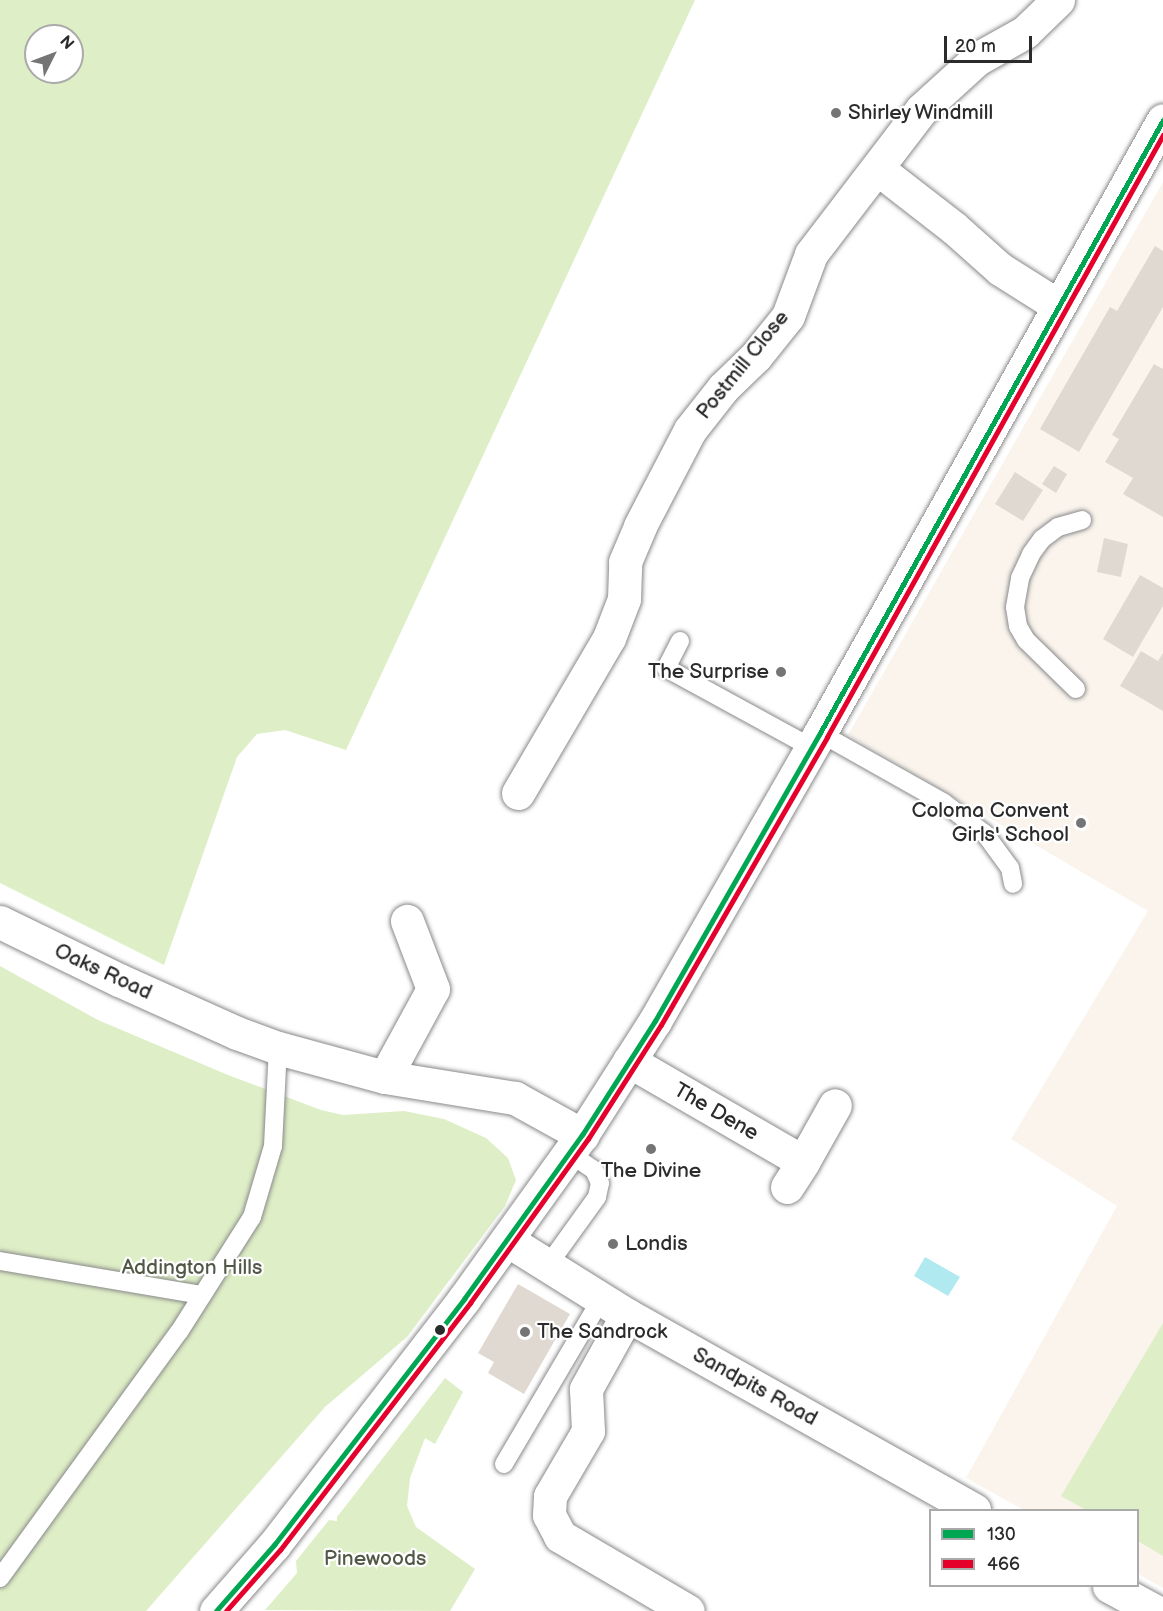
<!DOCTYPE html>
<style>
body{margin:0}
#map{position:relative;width:1163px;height:1611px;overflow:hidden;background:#fff;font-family:"Balsamiq Sans",sans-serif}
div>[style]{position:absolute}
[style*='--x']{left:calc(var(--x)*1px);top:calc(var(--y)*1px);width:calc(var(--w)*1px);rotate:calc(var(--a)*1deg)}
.built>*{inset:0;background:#faf4ed}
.green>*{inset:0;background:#deeec6}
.water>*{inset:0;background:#b1e9f1}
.building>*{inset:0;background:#e0d9d1}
.roads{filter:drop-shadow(0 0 2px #8a8a8a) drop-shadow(0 0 2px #8a8a8a)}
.lane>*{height:18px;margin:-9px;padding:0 9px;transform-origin:9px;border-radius:9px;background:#fff}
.street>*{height:33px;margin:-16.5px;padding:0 16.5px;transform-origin:16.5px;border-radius:16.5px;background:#fff}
.secondary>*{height:33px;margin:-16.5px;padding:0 16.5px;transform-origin:16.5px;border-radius:16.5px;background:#fff}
.bus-1>*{height:4.5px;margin:-2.25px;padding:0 2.25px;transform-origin:2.25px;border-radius:2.25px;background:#00a651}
.bus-2>*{height:4.5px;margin:-2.25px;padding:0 2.25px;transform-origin:2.25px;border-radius:2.25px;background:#e4002b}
.dots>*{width:16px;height:16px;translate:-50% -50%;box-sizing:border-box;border:3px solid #fff;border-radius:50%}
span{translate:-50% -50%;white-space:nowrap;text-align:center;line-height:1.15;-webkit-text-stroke:4.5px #fff;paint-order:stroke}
.poi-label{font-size:21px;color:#2b2b2b}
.left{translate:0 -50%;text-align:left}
.right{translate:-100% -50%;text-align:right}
.street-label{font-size:21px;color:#2b2b2b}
.park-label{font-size:21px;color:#515846}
.legend{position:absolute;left:929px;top:1509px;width:210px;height:78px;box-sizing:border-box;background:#fff;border:2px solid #aaa;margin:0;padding:8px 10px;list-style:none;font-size:18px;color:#2b2b2b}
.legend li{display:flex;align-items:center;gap:12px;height:30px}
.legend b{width:30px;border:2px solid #aaa}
.north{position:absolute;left:24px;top:24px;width:60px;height:60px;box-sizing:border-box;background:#fff;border:2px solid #aaa;border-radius:50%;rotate:48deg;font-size:16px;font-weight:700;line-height:24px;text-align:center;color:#2b2b2b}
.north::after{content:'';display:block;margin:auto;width:21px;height:27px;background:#757575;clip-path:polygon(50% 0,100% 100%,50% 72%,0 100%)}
.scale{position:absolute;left:944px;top:36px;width:88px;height:27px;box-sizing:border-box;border:3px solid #2b2b2b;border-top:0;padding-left:8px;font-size:18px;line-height:21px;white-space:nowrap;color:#2b2b2b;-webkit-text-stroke:4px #fff;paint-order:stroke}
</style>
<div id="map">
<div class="built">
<div style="clip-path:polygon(1163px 182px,1163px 1588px,1138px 1574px,1138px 1510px,1024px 1510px,966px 1478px,1117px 1206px,1011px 1139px,1148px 911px,848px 735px)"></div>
</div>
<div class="green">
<div style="clip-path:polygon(evenodd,0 0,695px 0,346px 750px,285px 730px,257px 734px,237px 757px,164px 965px,0 883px,0 0,36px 36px,72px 36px,72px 72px,36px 72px,36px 36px)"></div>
<div style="clip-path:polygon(0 966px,98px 1020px,228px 1075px,321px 1110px,343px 1115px,404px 1111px,444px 1119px,486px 1138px,508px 1158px,516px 1180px,505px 1206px,407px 1337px,325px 1407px,146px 1611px,0 1611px)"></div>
<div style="clip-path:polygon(1163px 1323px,1163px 1556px,1138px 1541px,1138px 1510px,1086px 1510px,1061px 1496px)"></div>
<div style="clip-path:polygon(445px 1378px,463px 1392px,435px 1444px,425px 1438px,410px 1478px,407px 1506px,416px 1527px,475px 1569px,450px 1611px,265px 1610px,297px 1573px,296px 1561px,329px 1520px,337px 1521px,337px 1517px)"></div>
</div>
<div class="water">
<div style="clip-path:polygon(925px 1257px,960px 1277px,948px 1296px,914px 1276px)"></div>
</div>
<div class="building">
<div style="clip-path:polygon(1155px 246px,1163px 251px,1163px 307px,1079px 452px,1040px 429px,1110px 307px,1117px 311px)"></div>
<div style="clip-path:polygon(1154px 364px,1163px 369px,1163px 517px,1123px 494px,1133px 478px,1105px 462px,1119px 439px,1112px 435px)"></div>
<div style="clip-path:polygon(1054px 466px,1067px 474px,1056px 493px,1042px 484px)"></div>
<div style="clip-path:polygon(1015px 472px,1043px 490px,1023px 521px,995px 504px)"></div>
<div style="clip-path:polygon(1104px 538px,1128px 544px,1121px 577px,1097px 572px)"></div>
<div style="clip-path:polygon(1140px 575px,1163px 588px,1163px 606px,1133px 657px,1103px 639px)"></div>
<div style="clip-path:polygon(1141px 651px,1158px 661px,1163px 653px,1163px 711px,1120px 686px)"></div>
<div style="clip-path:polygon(518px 1284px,570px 1314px,524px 1394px,488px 1373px,494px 1362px,478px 1353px)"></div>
</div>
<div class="roads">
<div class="lane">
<div style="--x:680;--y:641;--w:30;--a:117"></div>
<div style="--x:666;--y:668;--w:166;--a:28.7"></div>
<div style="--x:1076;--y:689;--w:70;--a:-135.6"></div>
<div style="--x:1026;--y:640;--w:16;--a:-120"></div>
<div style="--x:1018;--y:626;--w:19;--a:-99"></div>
<div style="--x:1015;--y:607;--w:29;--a:-80"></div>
<div style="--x:1020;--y:578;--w:26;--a:-65"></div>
<div style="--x:1031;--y:554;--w:19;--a:-54"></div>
<div style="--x:1042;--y:539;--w:20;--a:-37"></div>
<div style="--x:1058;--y:527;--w:25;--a:-16"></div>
<div style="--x:820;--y:733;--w:142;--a:29.4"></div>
<div style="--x:944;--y:803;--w:51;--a:37.1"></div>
<div style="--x:985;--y:834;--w:42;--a:53.7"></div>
<div style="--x:1010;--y:868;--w:16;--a:79"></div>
<div style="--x:0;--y:1261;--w:205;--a:9.6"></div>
<div style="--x:548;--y:1265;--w:84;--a:-54.2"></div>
<div style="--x:597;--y:1197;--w:14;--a:-78"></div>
<div style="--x:600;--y:1183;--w:14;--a:-115"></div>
<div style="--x:594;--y:1170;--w:30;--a:-146"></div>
<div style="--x:504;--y:1464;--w:191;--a:-59.5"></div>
<div style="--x:0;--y:1578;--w:304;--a:-54"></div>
<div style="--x:179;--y:1332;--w:136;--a:-57.6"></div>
<div style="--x:252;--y:1217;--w:74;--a:-73.5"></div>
<div style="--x:273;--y:1146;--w:98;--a:-87.1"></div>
</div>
<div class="street">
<div style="--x:878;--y:169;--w:96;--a:37.8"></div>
<div style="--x:954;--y:228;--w:62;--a:41.7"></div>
<div style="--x:1000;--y:269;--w:67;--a:32.3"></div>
<div style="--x:518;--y:793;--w:180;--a:-59.6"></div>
<div style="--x:609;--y:638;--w:42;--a:-69"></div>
<div style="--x:624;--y:599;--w:37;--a:-88"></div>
<div style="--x:625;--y:562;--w:39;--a:-67"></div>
<div style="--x:640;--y:526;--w:108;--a:-62.5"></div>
<div style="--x:690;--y:430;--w:53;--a:-51.8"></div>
<div style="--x:723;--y:388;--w:46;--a:-44.1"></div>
<div style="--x:756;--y:356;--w:51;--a:-51.3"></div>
<div style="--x:788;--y:316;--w:66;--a:-69.6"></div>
<div style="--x:811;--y:254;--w:181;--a:-52.6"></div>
<div style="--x:921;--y:110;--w:76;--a:-42.3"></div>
<div style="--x:977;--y:59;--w:55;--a:-29.4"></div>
<div style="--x:1025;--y:32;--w:46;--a:-44.1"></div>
<div style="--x:629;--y:1061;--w:201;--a:30.1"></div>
<div style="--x:803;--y:1162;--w:65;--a:-60.7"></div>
<div style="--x:385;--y:1077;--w:100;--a:-61.4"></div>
<div style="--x:433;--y:989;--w:73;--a:-110.9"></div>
<div style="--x:787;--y:1187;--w:30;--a:-57"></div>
<div style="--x:507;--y:1240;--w:142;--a:32"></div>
<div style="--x:627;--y:1315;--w:398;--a:29.3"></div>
<div style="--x:627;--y:1315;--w:85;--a:119"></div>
<div style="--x:586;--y:1389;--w:42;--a:87.3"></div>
<div style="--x:588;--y:1431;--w:75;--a:120.3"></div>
<div style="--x:550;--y:1496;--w:19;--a:93"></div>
<div style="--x:549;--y:1515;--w:24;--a:62"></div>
<div style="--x:560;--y:1536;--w:148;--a:30.4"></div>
<div style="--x:1109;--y:1586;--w:52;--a:28.5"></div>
</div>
<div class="secondary">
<div style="--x:0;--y:922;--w:132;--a:26"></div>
<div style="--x:119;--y:980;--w:129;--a:24.2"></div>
<div style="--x:237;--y:1033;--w:44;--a:20.1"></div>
<div style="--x:278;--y:1048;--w:111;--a:15.2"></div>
<div style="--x:385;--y:1077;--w:132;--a:9.2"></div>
<div style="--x:515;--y:1098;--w:77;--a:28.9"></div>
<div style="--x:216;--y:1611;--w:88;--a:-48.7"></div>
<div style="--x:274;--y:1545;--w:311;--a:-52.3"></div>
<div style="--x:464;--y:1299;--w:202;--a:-54.3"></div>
<div style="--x:582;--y:1135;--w:135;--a:-57.4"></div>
<div style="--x:655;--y:1021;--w:332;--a:-60.2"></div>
<div style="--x:820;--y:733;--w:702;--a:-60.77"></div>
</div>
</div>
<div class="bus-1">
<div style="--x:216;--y:1611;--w:88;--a:-48.7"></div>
<div style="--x:274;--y:1545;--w:311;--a:-52.3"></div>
<div style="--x:464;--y:1299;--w:202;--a:-54.3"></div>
<div style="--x:582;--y:1135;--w:135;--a:-57.4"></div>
<div style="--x:655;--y:1021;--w:332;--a:-60.2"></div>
<div style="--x:820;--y:733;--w:702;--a:-60.77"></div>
</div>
<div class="bus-2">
<div style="--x:226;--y:1611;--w:81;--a:-48.5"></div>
<div style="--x:280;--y:1550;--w:312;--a:-52.4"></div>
<div style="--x:470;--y:1303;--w:202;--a:-54.3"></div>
<div style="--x:588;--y:1139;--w:135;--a:-57.4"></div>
<div style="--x:661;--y:1025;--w:332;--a:-60"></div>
<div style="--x:827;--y:737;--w:689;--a:-60.83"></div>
</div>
<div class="dots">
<div style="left:836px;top:113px;background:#757575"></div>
<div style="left:781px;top:672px;background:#757575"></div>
<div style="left:1081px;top:823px;background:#757575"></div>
<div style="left:651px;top:1149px;background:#757575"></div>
<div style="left:613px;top:1244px;background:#757575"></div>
<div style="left:440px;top:1330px;background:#2b2b2b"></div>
<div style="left:525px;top:1332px;background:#757575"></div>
</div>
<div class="poi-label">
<span class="left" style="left:848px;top:113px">Shirley Windmill</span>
<span class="right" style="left:769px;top:672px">The Surprise</span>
<span class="right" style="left:1069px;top:823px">Coloma Convent<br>Girls' School</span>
<span style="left:651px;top:1171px">The Divine</span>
<span class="left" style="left:625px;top:1244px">Londis</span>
<span class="left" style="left:537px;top:1332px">The Sandrock</span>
</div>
<div class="street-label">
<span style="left:743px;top:365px;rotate:-51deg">Postmill Close</span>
<span style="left:103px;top:972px;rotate:25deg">Oaks Road</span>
<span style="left:716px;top:1112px;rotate:30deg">The Dene</span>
<span style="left:755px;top:1387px;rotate:29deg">Sandpits Road</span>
</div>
<div class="park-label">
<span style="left:192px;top:1268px">Addington Hills</span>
<span style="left:375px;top:1559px">Pinewoods</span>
</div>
<ul class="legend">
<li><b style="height:8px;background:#00a651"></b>130</li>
<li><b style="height:8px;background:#e4002b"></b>466</li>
</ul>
<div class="north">N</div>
<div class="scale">20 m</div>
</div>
